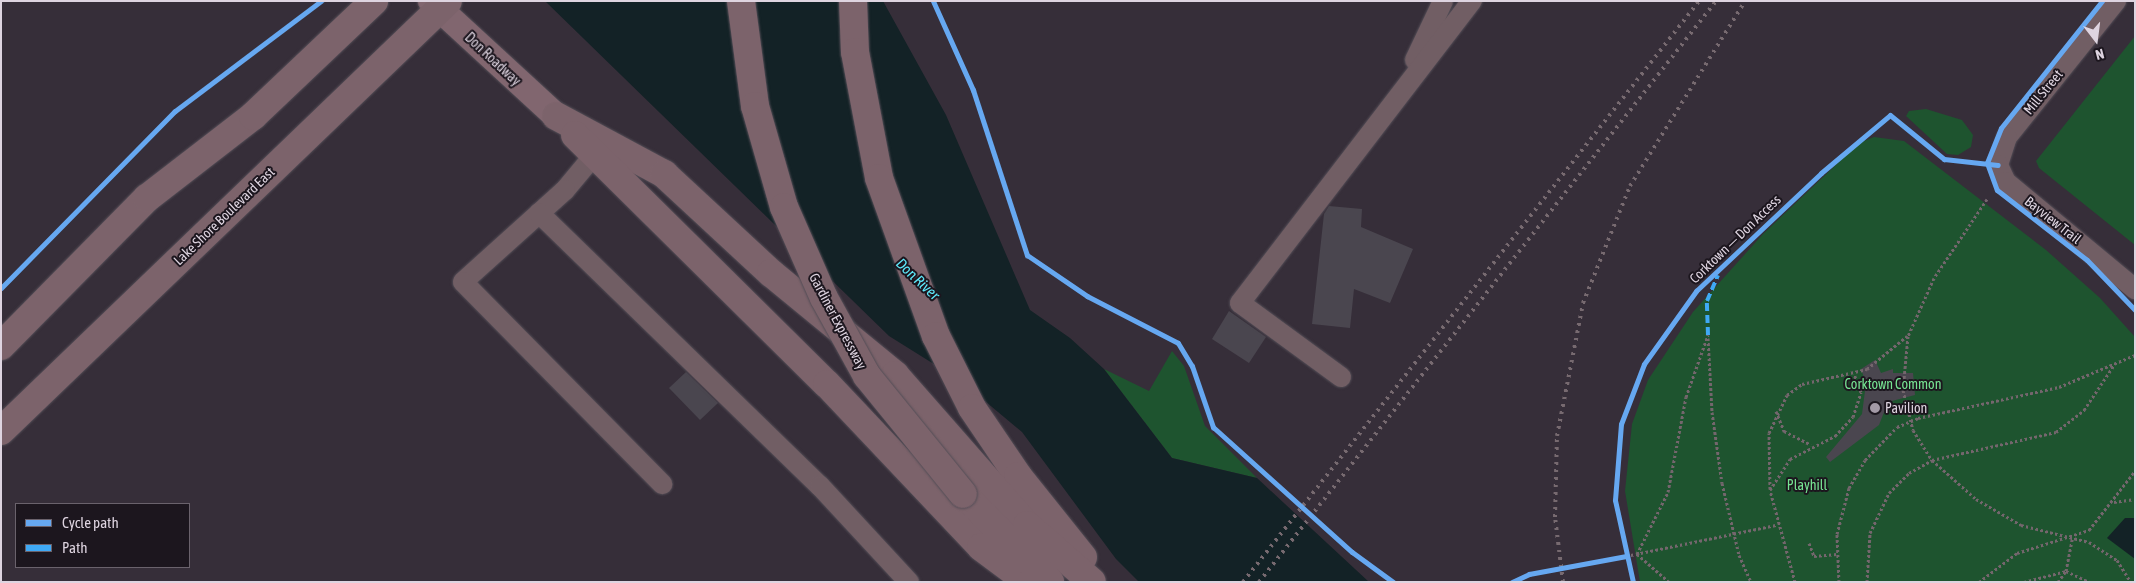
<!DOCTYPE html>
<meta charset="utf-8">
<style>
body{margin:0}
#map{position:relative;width:2136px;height:583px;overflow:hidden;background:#362e39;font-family:"Asap Condensed",sans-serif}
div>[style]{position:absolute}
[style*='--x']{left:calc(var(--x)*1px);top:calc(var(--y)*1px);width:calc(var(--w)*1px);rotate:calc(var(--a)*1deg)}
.green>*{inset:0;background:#1e542f}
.water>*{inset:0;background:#132226}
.building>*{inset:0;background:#4a464f}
.path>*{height:3px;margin-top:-1.5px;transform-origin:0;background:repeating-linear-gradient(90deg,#74666d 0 2.5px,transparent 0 5px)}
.roads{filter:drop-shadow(0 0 1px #534d56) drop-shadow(0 0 1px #534d56)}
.minor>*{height:20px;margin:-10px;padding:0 10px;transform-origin:10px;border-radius:10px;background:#715e64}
.major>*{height:26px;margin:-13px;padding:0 13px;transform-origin:13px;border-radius:13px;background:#81666f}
.highway>*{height:28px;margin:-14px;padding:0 14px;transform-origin:14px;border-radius:14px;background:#7c636b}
.rail>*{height:4px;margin-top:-2px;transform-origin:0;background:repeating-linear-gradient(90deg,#776a70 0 2.5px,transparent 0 7.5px)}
.bridges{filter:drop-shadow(0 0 1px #534d56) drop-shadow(0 0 1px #534d56)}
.highway-bridge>*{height:28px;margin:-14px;padding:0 14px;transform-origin:14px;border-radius:14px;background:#7c636b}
.quiet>*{height:4px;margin-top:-2px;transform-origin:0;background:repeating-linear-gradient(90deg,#3fa9f5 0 8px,transparent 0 12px)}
.cycleway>*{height:5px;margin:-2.5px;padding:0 2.5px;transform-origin:2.5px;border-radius:2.5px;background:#66a8f1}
.dots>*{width:14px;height:14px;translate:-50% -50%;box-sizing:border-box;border:2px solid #1c161e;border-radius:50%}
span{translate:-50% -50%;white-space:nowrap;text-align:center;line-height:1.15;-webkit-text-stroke:4px #1c161e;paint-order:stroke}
.street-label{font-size:14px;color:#ded4e0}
.park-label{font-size:14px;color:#77e493}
.poi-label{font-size:14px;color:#ded4e0}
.left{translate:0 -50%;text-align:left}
.water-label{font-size:15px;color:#5eeafb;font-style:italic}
.frame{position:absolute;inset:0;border:2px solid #ded4e0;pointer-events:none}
.legend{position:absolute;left:15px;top:503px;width:175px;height:65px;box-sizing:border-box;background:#1c161e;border:1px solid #6a626c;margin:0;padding:6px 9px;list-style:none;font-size:15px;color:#ded4e0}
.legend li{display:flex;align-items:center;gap:10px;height:25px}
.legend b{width:25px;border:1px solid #6a626c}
.north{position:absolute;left:2071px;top:15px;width:50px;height:50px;-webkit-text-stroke:4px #1c161e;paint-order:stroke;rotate:165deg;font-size:14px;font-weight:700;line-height:20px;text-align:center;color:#ded4e0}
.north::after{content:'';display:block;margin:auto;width:18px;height:22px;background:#ded4e0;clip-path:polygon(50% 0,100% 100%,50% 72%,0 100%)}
</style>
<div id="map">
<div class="green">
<div style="clip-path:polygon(2135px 36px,2135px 245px,2039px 168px,2036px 161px)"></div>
<div style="clip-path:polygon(1926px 109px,1962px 120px,1973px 135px,1971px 147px,1958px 155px,1947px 154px,1906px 116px,1909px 111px)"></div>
<div style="clip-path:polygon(1874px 137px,1904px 141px,2046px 250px,2100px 298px,2135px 337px,2135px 582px,1640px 582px,1625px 491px,1632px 424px,1648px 380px,1693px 312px,1763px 234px,1859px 143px)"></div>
<div style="clip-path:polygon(1172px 351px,1184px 366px,1205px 426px,1257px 478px,1172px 458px,1104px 369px,1149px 391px)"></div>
</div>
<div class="water">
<div style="clip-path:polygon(545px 1px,883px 1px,946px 115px,1030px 310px,1070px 338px,1104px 369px,1172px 458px,1257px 478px,1369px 582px,1139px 582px,1116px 559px,1022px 432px,961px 381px,889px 336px)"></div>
<div style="clip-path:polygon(2125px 518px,2135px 518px,2135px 559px,2107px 538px)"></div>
</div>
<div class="building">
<div style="clip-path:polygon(1329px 206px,1362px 209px,1361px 227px,1413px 249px,1390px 303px,1354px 289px,1350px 328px,1312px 324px,1324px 214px)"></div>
<div style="clip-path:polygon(1229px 311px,1266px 337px,1249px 363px,1212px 339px)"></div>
<div style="clip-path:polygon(1875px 360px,1881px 373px,1893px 369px,1893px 373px,1913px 373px,1915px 395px,1888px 402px,1879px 425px,1830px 462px,1826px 457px,1862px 414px,1866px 383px,1861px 369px)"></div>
<div style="clip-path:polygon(686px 372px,718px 403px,700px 420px,669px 388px)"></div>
</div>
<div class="path">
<div style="--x:1987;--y:199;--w:95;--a:123.9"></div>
<div style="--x:1934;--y:278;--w:64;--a:114.1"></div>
<div style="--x:1908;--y:336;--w:54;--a:95.3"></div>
<div style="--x:1903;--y:390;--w:41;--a:76"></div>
<div style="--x:1913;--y:430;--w:36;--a:58"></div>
<div style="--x:1932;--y:460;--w:59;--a:41.6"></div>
<div style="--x:1976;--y:499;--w:52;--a:30"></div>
<div style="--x:2021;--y:525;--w:70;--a:14"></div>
<div style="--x:2089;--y:542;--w:33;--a:33"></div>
<div style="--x:2117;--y:560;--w:26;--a:58"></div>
<div style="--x:1708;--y:338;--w:74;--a:86.9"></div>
<div style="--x:1712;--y:412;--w:72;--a:82"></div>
<div style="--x:1722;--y:483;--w:74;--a:76.7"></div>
<div style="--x:1739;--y:555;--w:30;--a:66"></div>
<div style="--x:1776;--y:411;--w:22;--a:68"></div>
<div style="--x:1784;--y:431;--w:30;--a:27"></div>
<div style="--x:1770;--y:489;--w:56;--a:-91"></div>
<div style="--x:1769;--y:433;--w:42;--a:-64.7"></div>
<div style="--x:1787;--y:395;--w:19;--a:-36"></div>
<div style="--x:1802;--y:384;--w:67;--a:-13"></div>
<div style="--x:1867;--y:369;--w:52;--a:-39.5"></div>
<div style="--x:2114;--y:502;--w:21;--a:-8"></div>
<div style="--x:1809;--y:543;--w:14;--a:69"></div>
<div style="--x:1814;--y:556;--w:23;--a:-5"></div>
<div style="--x:1626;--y:556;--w:153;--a:-11.7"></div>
<div style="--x:1669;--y:582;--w:43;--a:-138.8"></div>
<div style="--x:1637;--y:554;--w:69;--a:-63.4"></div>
<div style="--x:1668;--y:492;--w:97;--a:-79.3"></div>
<div style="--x:1686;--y:397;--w:66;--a:-70.5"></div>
<div style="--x:1795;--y:582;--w:95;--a:-105.2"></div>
<div style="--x:1770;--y:490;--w:37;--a:-57"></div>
<div style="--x:1790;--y:459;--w:51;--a:-27.1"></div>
<div style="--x:1835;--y:436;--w:26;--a:-47"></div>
<div style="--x:1853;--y:417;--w:26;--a:-72"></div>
<div style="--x:1861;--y:392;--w:19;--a:-111"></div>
<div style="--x:1839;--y:582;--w:48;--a:-92.4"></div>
<div style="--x:1837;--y:534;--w:48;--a:-75.4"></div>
<div style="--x:1849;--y:488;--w:32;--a:-60"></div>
<div style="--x:1865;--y:460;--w:46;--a:-45.9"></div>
<div style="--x:1897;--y:427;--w:23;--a:-23"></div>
<div style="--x:1918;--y:418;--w:144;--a:-12.4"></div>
<div style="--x:2059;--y:387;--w:82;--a:-22.8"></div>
<div style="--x:1867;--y:582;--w:49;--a:-86.5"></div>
<div style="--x:1870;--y:533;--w:44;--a:-64.6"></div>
<div style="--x:1889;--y:493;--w:28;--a:-45"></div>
<div style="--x:1909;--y:473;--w:26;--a:-29"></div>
<div style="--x:1932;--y:460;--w:127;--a:-12.7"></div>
<div style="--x:2056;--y:432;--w:36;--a:-38"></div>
<div style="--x:2084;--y:410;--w:54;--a:-56.3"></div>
<div style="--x:1979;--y:582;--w:48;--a:-37.3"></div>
<div style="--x:2017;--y:553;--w:76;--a:-17.7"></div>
<div style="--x:2089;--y:530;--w:75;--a:-52.1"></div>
<div style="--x:2024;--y:582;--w:43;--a:-14.7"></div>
<div style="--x:2066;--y:571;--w:26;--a:25"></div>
<div style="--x:2058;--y:582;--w:14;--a:-54"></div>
<div style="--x:2066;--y:571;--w:33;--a:-79"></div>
</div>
<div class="roads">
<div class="minor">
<div style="--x:2116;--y:1;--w:174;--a:128.7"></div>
<div style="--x:2007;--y:137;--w:29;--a:108"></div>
<div style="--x:1998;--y:165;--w:19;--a:65"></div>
<div style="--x:2006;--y:182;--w:168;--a:39.7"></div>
<div style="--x:1415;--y:60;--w:65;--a:-64.6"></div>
<div style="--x:595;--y:154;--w:47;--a:129.8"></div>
<div style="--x:565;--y:190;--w:137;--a:138"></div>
<div style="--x:463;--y:282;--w:284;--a:45.4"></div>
<div style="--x:539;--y:213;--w:392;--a:44.2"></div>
<div style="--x:820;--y:486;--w:131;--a:47.2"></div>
<div style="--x:1341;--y:377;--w:125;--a:-143.8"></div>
<div style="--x:1240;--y:303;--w:381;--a:-52.5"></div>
</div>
<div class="major">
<div style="--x:431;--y:1;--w:170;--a:42.6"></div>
</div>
<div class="highway">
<div style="--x:853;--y:1;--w:51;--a:87.8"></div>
<div style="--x:855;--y:52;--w:128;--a:79.2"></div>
<div style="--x:879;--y:178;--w:168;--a:70.2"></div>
<div style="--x:936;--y:336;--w:80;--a:63.4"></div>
<div style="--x:972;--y:408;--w:82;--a:55.9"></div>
<div style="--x:1018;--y:476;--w:104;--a:51.3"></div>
<div style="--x:556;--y:116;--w:123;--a:28.2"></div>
<div style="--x:664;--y:174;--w:146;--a:42.8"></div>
<div style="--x:771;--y:273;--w:161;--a:39.4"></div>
<div style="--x:895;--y:375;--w:200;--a:48.7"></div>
<div style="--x:1027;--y:525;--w:86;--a:41.2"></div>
<div style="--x:575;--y:135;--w:354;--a:44.7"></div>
<div style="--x:827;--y:384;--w:224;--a:46.6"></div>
<div style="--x:981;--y:547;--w:59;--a:36.7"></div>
<div style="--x:1;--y:346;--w:208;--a:-45.4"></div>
<div style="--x:147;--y:198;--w:134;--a:-37.7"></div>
<div style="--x:253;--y:116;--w:167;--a:-43.5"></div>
<div style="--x:1;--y:431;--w:620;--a:-43.89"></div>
<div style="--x:963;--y:494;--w:124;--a:45.3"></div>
</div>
</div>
<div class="rail">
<div style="--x:1243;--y:582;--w:739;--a:-51.87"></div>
<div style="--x:1259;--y:582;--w:739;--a:-51.81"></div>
<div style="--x:1563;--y:582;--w:65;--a:-97"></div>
<div style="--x:1555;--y:517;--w:81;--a:-88.6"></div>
<div style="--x:1557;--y:436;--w:136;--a:-78.9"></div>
<div style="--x:1583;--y:303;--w:126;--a:-68.1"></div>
<div style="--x:1630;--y:186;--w:218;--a:-58.1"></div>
</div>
<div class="bridges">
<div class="highway-bridge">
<div style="--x:741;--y:1;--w:106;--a:82.4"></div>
<div style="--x:755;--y:106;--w:105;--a:74"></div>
<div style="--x:784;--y:207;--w:99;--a:66.3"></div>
<div style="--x:824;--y:298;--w:89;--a:61.1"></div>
<div style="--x:867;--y:376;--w:152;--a:50.9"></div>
</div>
</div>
<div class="quiet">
<div style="--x:1708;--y:335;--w:34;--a:-92"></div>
<div style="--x:1707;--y:301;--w:28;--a:-67"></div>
</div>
<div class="cycleway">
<div style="--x:933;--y:1;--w:98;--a:65.8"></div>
<div style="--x:973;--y:90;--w:174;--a:71.9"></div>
<div style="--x:1027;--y:255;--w:73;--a:34.3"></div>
<div style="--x:1087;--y:296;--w:102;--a:27.3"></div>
<div style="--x:1178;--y:343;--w:27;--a:59"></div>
<div style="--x:1192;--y:366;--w:65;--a:71"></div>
<div style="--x:1213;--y:427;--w:187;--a:42"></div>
<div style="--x:1352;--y:552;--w:51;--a:36.2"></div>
<div style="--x:2102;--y:1;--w:162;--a:128.5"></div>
<div style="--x:2001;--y:128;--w:38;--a:112"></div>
<div style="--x:1987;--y:163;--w:29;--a:70"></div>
<div style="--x:1997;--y:190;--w:114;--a:37.9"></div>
<div style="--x:2087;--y:260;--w:69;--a:46.2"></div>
<div style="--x:1;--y:288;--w:248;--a:-45.5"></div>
<div style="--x:175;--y:111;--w:183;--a:-37"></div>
<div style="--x:1512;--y:582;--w:19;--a:-25"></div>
<div style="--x:1529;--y:574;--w:99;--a:-10.5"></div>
<div style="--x:1633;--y:582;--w:84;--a:-102.4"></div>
<div style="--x:1615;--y:500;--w:76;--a:-85.5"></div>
<div style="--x:1621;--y:424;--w:64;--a:-69"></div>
<div style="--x:1644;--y:364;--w:90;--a:-54.5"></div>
<div style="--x:1696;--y:291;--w:172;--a:-43.3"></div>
<div style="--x:1821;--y:173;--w:90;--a:-40"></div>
<div style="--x:1890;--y:115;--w:70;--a:39.2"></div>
<div style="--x:1944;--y:159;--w:54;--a:6.3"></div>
</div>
<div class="dots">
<div style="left:1875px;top:408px;background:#a39aa6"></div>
</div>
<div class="street-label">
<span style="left:493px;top:59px;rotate:43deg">Don Roadway</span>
<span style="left:2043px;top:92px;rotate:-51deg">Mill Street</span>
<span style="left:224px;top:216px;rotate:-44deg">Lake Shore Boulevard East</span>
<span style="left:2053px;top:220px;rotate:38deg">Bayview Trail</span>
<span style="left:1735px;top:239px;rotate:-44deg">Corktown — Don Access</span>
<span style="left:838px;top:321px;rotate:62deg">Gardiner Expressway</span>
</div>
<div class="park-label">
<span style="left:1893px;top:384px">Corktown Common</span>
<span style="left:1807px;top:485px">Playhill</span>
</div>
<div class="poi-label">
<span class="left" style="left:1885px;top:408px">Pavilion</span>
</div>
<div class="water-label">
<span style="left:918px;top:279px;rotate:43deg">Don River</span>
</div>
<div class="frame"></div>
<ul class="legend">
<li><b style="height:6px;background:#66a8f1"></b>Cycle path</li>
<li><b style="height:6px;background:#3fa9f5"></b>Path</li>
</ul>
<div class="north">N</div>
</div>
